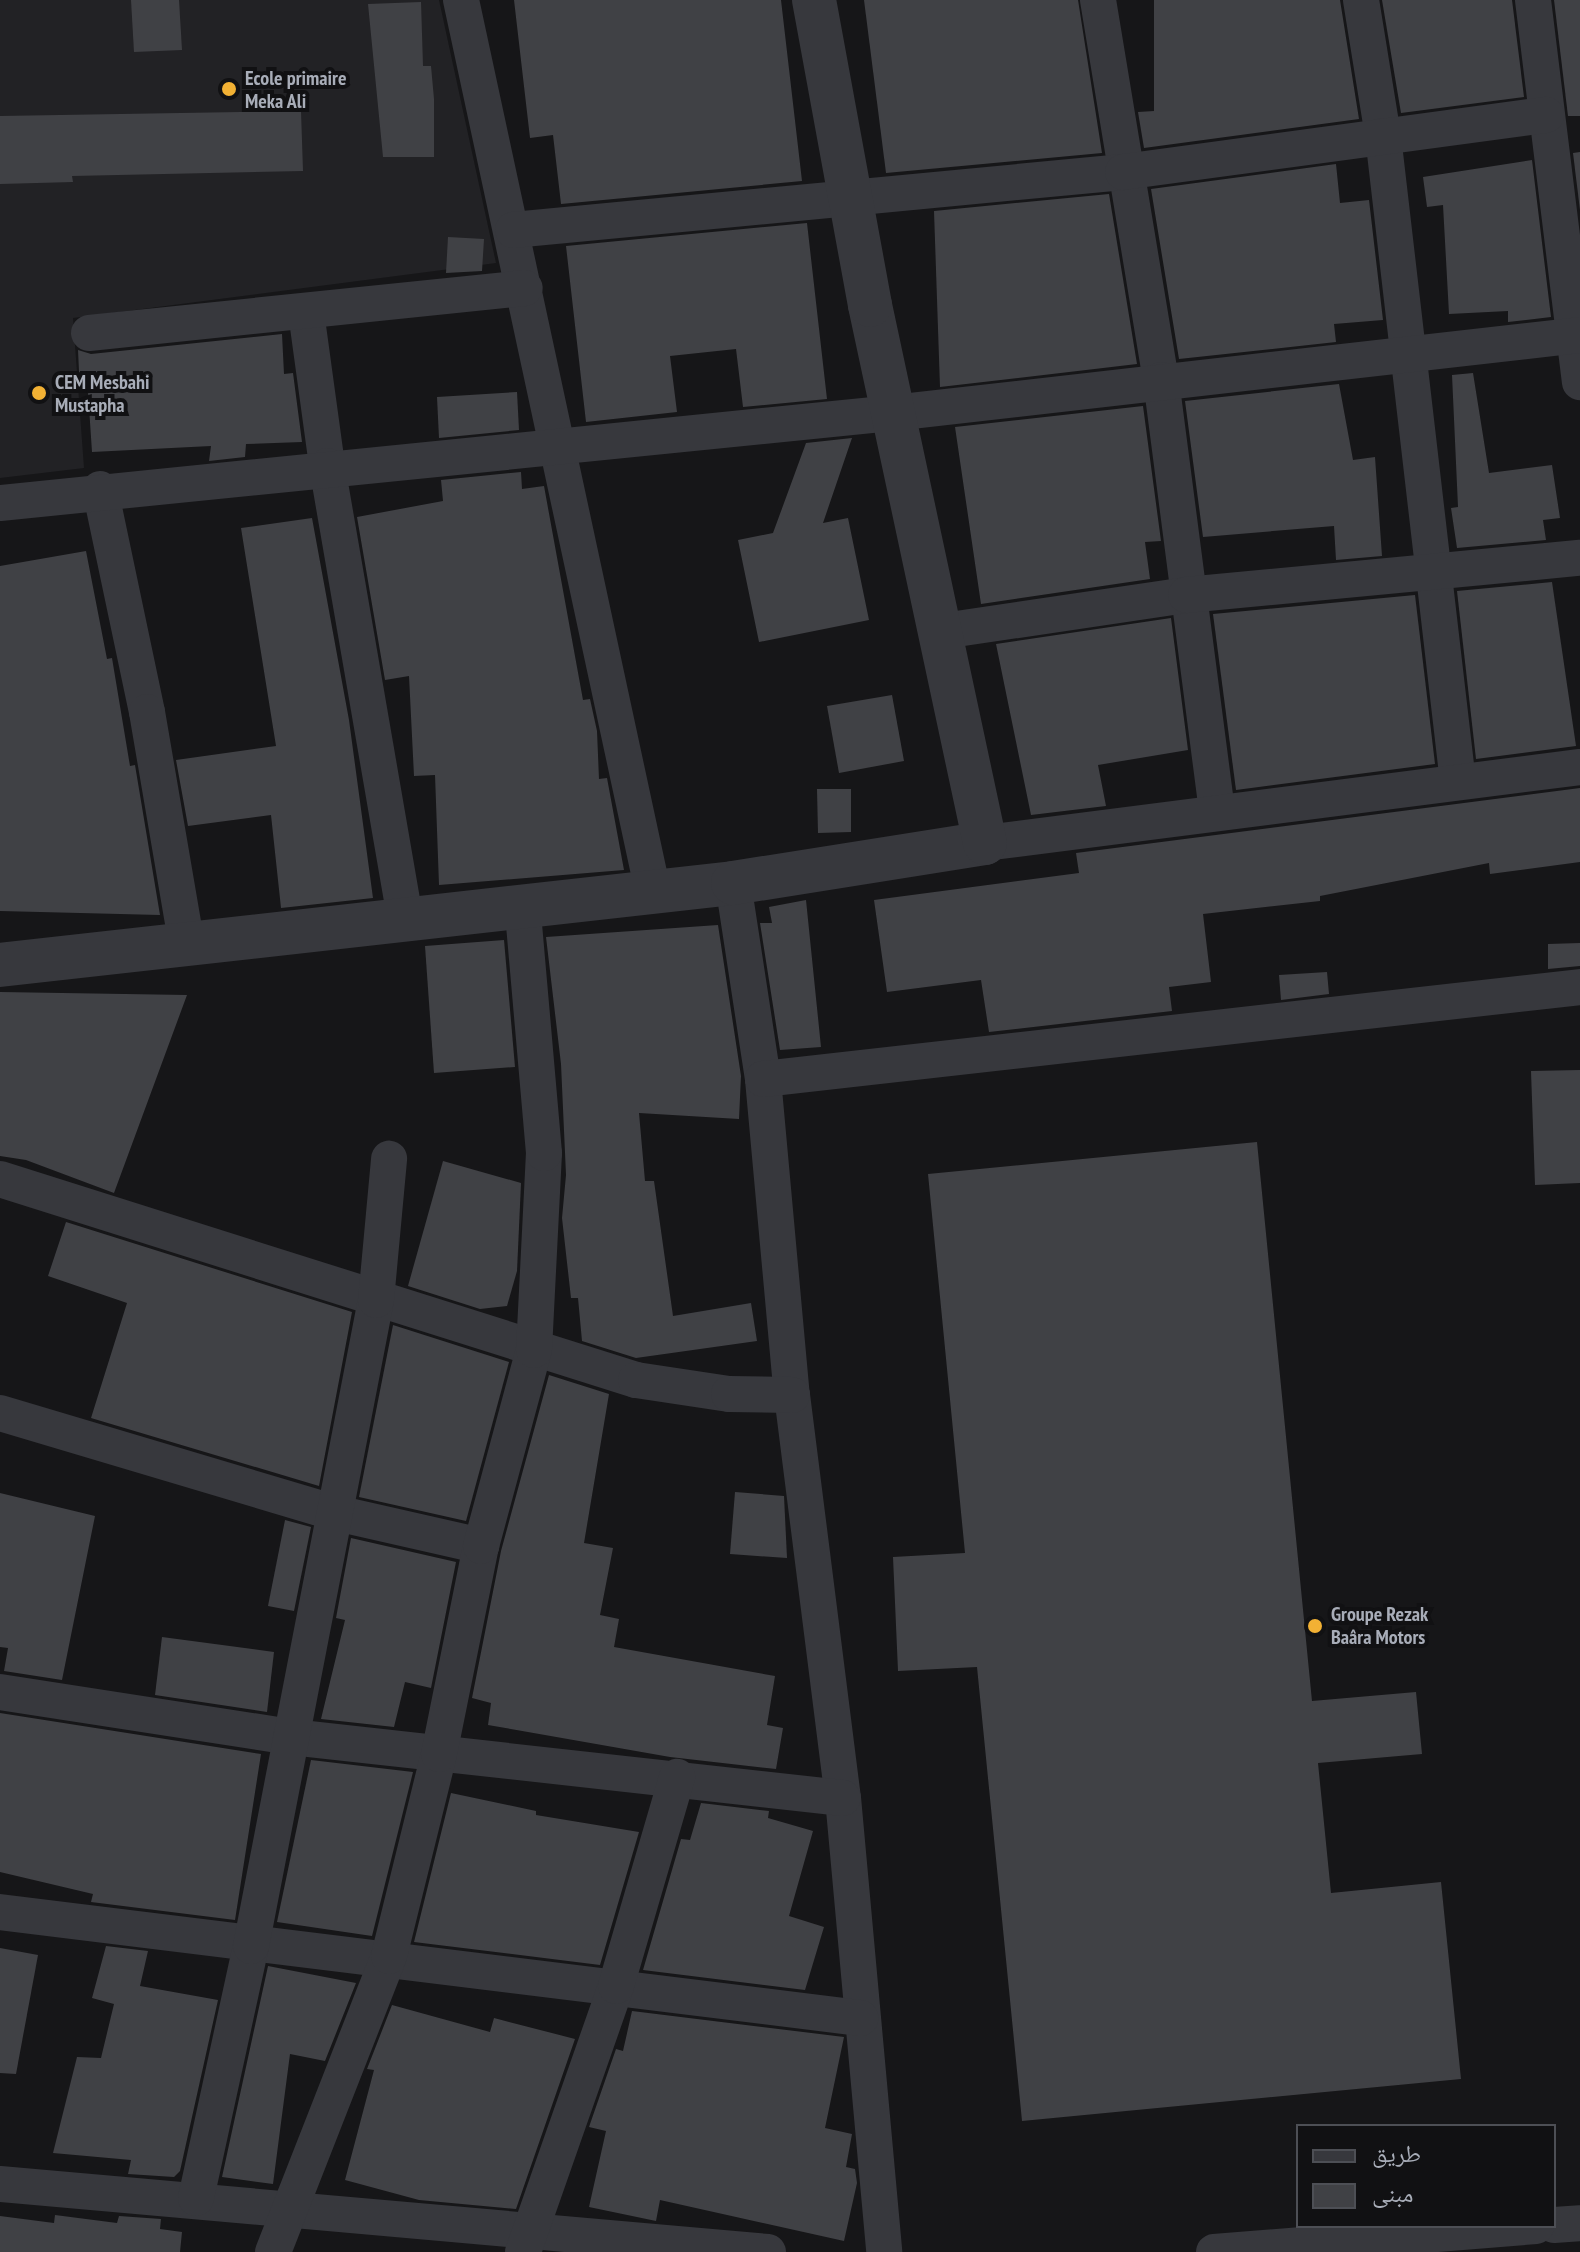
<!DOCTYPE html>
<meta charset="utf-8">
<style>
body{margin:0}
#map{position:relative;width:1580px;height:2252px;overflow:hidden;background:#161618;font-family:"PT Sans Narrow","Noto Naskh Arabic",sans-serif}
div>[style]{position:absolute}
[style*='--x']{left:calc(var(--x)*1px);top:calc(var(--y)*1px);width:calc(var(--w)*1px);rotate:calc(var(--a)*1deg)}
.built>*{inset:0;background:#222225}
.building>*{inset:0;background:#404145}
.minor>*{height:36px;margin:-18px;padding:0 18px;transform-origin:18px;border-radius:18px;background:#37383d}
.tertiary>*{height:44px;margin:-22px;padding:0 22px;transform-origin:22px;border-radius:22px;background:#37383d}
.dots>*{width:22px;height:22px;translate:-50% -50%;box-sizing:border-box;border:4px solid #111113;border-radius:50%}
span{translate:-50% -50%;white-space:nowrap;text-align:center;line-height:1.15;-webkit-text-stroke:8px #111113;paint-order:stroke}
.poi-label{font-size:20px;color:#a8adb8;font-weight:700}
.left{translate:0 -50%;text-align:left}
.legend{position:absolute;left:1296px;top:2124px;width:260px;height:104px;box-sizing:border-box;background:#111113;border:2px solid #4d4f55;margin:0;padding:10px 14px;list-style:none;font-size:24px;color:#a8adb8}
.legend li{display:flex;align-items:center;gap:16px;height:40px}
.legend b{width:40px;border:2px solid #4d4f55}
</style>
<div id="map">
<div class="built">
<div style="clip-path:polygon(0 0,439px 0,496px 263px,73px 318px,84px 468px,0 478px)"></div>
</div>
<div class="building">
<div style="clip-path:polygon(131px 0,179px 0,182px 50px,134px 52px)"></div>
<div style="clip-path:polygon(514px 0,781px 0,802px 181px,561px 204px,553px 135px,530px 138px)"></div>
<div style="clip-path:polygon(864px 0,1078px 0,1102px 153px,886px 173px)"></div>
<div style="clip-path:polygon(1154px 0,1340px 0,1359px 119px,1144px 148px,1138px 112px,1154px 111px)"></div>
<div style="clip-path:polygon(1382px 0,1512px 0,1524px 97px,1401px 113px)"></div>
<div style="clip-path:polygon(1554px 0,1580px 0,1580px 116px,1568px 116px)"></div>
<div style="clip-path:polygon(421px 2px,423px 66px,431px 66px,434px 99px,434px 157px,383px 157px,368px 4px)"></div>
<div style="clip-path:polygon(301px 111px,303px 171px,72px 176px,73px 182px,0 184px,0 116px)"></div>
<div style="clip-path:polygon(1580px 152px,1580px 210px,1573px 153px)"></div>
<div style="clip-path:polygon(1532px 160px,1551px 317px,1508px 322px,1508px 311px,1449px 314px,1443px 205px,1427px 207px,1423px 177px)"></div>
<div style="clip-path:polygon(1336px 164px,1340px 203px,1369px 200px,1383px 320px,1334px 324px,1336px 342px,1179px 359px,1151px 189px)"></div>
<div style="clip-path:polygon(1109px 194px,1137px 364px,940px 387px,934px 211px)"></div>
<div style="clip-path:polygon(807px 223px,827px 399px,743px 407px,736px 349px,670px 356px,677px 412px,586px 422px,566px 246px)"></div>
<div style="clip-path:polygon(448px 237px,484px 239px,482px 271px,446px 273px)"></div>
<div style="clip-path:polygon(282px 334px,284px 374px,293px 373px,302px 442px,246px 444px,245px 457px,209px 461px,211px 446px,92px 452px,88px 392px,80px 393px,78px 350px,91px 354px)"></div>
<div style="clip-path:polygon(1473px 373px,1489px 473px,1552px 465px,1560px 518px,1543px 520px,1546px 540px,1457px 548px,1451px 508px,1458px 507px,1452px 375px)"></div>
<div style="clip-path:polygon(1339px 384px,1353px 460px,1375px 457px,1382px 556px,1336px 560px,1334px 526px,1203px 537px,1185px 401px)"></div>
<div style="clip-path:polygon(517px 392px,519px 430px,439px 438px,437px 397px)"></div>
<div style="clip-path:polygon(1143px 406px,1161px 541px,1145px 542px,1150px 579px,981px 604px,955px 427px)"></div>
<div style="clip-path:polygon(852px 438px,823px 523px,848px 518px,869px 620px,759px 642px,738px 540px,773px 533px,806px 443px)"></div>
<div style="clip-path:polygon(521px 472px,522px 489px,544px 486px,583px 700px,590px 699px,597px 731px,599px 779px,607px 778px,624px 870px,439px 885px,435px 775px,414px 776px,409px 676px,385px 680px,357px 517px,443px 501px,441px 480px)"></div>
<div style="clip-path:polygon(312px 518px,349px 720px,373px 898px,281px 908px,271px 815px,188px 826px,176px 760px,276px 746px,241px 528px)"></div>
<div style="clip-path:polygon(86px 551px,107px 659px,112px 658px,130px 766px,135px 765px,160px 915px,0 911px,0 566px)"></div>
<div style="clip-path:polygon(1552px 582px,1576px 746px,1476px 759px,1457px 591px)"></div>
<div style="clip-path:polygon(1415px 595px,1435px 764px,1236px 790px,1213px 614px)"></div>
<div style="clip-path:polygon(1171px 618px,1188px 750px,1098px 765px,1106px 806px,1031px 815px,996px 644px)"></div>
<div style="clip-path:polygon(892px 695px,904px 761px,839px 773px,827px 706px)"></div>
<div style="clip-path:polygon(1580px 788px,1580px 862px,1490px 874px,1489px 863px,1320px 896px,1320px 901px,1203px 914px,1211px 982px,1169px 987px,1172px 1011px,989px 1032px,981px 980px,887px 992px,874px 900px,1079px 873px,1076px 853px)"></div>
<div style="clip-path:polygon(817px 789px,851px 789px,851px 832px,818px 833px)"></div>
<div style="clip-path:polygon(806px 900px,821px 1047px,780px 1050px,760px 923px,772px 923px,769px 907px)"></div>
<div style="clip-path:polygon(718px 925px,741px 1076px,739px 1119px,639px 1113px,645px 1181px,654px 1181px,673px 1316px,751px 1303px,757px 1341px,636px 1358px,582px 1341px,578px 1298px,571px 1298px,562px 1218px,566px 1175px,561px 1064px,546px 937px)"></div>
<div style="clip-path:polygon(504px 940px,515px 1067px,434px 1073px,425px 946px)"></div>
<div style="clip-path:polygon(1580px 943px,1580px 966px,1548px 969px,1548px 944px)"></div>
<div style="clip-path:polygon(1327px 972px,1329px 994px,1281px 1000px,1279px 975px)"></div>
<div style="clip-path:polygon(0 992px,187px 995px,114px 1193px,26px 1160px,0 1156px)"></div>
<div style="clip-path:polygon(1580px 1070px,1580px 1183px,1535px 1185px,1531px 1071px)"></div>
<div style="clip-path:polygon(1257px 1142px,1312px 1701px,1416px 1692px,1422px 1754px,1318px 1763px,1331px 1893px,1441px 1882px,1461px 2079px,1022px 2121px,977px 1667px,898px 1671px,893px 1557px,965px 1553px,928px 1174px)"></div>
<div style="clip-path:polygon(443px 1161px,521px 1183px,517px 1271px,507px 1306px,480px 1309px,408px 1286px)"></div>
<div style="clip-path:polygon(66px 1222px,352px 1312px,319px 1486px,91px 1418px,127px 1303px,48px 1276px)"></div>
<div style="clip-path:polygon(393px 1325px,509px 1362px,466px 1521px,359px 1497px)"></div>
<div style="clip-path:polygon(549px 1375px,609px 1394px,584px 1543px,613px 1548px,600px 1615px,619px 1619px,614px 1647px,775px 1676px,767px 1725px,783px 1728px,776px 1769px,670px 1757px,488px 1725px,491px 1703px,472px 1698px,501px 1551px)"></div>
<div style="clip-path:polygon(735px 1492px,784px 1496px,787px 1558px,730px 1554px)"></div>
<div style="clip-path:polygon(0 1493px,95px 1516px,62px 1680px,4px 1671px,8px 1648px,0 1647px)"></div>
<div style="clip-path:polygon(285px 1520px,311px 1527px,294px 1611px,268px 1606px)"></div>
<div style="clip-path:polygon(351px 1538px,456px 1562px,431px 1688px,405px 1682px,394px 1727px,321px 1719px,345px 1620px,336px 1618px)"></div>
<div style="clip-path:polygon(162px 1637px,274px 1652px,267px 1712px,155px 1695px)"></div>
<div style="clip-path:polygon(0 1713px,261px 1754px,235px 1920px,91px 1902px,93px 1894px,0 1872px)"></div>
<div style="clip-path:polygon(311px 1760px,413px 1772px,372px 1936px,277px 1922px)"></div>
<div style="clip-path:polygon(451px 1793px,536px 1811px,536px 1815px,639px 1832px,600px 1965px,414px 1942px)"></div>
<div style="clip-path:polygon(701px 1803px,769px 1811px,768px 1818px,813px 1831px,789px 1916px,824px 1927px,805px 1990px,643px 1970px,681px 1839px,690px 1840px)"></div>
<div style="clip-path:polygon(106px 1946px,148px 1951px,140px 1986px,218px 2000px,180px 2171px,174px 2177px,128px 2174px,131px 2160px,53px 2153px,77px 2057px,101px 2058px,114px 2004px,92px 1998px)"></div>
<div style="clip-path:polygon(0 1948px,38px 1955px,16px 2074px,0 2073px)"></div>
<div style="clip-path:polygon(268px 1966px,356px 1983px,325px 2061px,290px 2054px,273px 2184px,222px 2177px)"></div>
<div style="clip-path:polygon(392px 2005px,490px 2032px,494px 2018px,575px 2039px,516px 2209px,419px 2200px,345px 2180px,374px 2070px,367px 2069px)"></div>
<div style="clip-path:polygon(632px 2011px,844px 2037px,825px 2128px,852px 2134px,846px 2167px,855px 2169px,857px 2183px,844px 2241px,660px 2200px,656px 2221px,589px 2207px,606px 2131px,589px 2127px,616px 2049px,623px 2051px)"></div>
<div style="clip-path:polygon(55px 2215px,117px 2223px,119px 2216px,161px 2219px,160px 2229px,182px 2232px,180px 2252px,0 2252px,0 2216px,54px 2223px)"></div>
</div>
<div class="minor">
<div style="--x:461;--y:0;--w:912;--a:77.85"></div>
<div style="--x:1098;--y:0;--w:385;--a:80.6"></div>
<div style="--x:1161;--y:380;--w:434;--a:82.6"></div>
<div style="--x:1361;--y:0;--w:138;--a:80.8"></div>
<div style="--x:1383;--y:136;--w:650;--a:83.38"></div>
<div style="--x:1533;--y:0;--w:385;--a:83"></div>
<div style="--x:513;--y:230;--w:613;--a:-5.43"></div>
<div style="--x:1123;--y:172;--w:427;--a:-7.7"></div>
<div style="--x:306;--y:312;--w:155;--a:82.2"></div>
<div style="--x:327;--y:466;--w:459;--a:80.2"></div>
<div style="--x:89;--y:333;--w:438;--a:-5.9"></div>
<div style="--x:100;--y:489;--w:228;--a:78.1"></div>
<div style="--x:147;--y:712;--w:238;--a:80.3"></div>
<div style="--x:0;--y:503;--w:898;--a:-5.76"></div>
<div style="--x:893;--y:413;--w:691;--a:-6.48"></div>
<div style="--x:943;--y:631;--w:246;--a:-8.4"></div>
<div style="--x:1186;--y:595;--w:396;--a:-5.4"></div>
<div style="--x:985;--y:843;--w:600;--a:-7.28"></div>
<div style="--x:733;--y:883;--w:198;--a:81.3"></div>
<div style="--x:763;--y:1079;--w:317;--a:84.8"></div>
<div style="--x:792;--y:1395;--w:406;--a:82.8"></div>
<div style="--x:843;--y:1798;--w:456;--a:84.8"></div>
<div style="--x:763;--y:1079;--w:822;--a:-6.42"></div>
<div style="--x:0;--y:1179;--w:667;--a:17.54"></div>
<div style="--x:636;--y:1380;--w:94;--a:8.6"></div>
<div style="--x:729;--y:1394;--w:63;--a:0.9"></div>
<div style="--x:0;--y:1413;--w:351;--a:16.6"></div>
<div style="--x:336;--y:1513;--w:149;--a:12.8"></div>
<div style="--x:0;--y:1692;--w:294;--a:8.8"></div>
<div style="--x:291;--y:1737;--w:555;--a:6.31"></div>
<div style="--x:0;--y:1912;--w:867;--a:7.03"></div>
<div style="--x:0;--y:2184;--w:771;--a:5.06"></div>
<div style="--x:196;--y:2198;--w:258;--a:-77.7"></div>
<div style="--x:251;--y:1946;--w:658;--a:-79.05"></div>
<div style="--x:376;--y:1300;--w:142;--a:-84.7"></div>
<div style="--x:1554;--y:2225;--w:26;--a:-4"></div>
<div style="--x:273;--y:2252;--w:318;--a:-68.6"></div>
<div style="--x:389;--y:1956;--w:208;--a:-76.1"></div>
<div style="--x:439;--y:1754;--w:212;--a:-78.6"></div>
<div style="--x:481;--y:1546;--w:203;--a:-74.9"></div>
<div style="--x:534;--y:1350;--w:197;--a:-87.1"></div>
<div style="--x:544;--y:1153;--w:250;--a:-95"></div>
<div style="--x:523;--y:2252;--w:282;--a:-70.7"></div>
<div style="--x:616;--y:1986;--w:218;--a:-73.7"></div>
<div style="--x:1214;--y:2252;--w:323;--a:-4.6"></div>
</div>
<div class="tertiary">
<div style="--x:0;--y:965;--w:738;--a:-6.38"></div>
<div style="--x:733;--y:883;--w:255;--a:-9"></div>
<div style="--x:985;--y:843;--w:550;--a:-102.07"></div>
<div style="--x:870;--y:305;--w:310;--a:-100.4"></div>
</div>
<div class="dots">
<div style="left:229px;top:89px;background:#f2b134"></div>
<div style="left:39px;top:393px;background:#f2b134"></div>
<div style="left:1315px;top:1626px;background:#f2b134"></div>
</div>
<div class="poi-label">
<span class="left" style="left:245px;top:90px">Ecole primaire<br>Meka Ali</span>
<span class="left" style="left:55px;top:394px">CEM Mesbahi<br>Mustapha</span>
<span class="left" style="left:1331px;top:1626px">Groupe Rezak<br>Baâra Motors</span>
</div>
<ul class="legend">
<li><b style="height:10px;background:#37383d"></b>طريق</li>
<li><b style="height:22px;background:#404145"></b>مبنى</li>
</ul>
</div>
